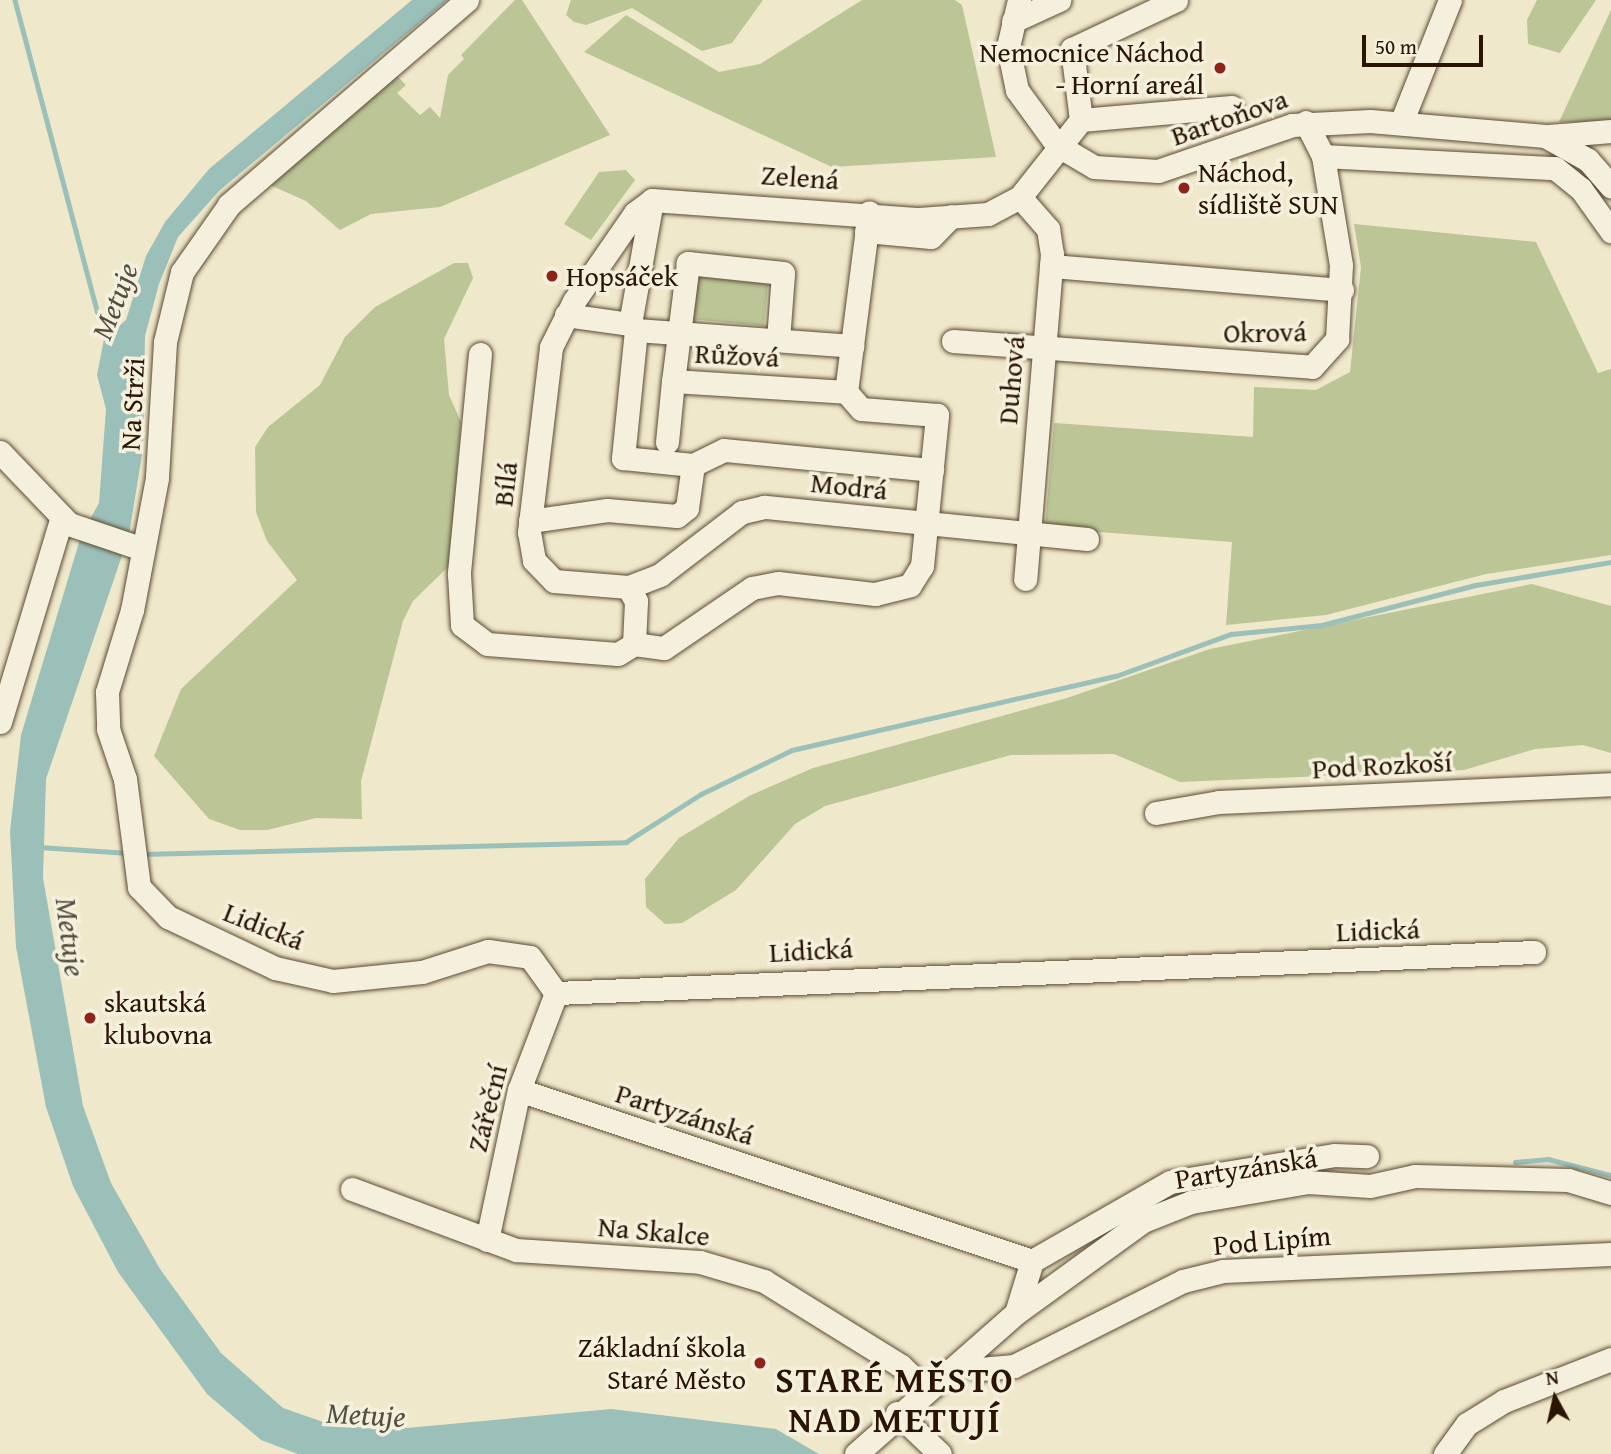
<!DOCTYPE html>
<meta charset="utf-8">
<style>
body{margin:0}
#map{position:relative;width:1611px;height:1454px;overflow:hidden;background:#f0e8ca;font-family:"Gentium Book Plus",serif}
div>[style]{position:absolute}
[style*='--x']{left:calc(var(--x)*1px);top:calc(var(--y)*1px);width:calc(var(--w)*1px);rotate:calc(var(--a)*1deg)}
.green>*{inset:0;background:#bbc596}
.water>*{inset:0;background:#9bc0ba}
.stream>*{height:4.5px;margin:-2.25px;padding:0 2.25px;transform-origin:2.25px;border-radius:2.25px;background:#9bc0ba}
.roads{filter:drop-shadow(0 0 2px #5b4a34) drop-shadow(0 0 2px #5b4a34)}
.minor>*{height:23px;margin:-11.5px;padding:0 11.5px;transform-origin:11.5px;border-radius:11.5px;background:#f5f0dd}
.dots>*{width:19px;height:19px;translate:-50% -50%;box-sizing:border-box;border:4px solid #f5f0dd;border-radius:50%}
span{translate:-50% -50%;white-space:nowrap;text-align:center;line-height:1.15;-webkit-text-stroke:7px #f5f0dd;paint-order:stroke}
.poi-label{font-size:28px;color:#291502}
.right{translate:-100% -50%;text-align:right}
.left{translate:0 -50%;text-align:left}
.street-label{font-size:28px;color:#291502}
.water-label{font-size:30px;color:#515142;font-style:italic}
.district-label{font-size:35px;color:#291502;font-weight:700;letter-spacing:2px}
.north{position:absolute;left:1520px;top:1363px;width:70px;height:70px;-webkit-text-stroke:5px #f5f0dd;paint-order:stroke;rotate:352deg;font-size:19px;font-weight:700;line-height:28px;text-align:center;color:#291502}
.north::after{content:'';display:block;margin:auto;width:24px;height:32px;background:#291502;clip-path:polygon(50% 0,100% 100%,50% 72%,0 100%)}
.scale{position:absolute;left:1362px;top:35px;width:121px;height:32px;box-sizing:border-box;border:4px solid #291502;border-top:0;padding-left:9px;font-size:21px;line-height:24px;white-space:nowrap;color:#291502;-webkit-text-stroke:5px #f5f0dd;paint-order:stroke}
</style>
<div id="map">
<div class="green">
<div style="clip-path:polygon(515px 0,522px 0,610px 135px,440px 207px,371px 214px,340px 230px,306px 201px,263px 182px,394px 73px,406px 85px,397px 93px,420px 115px,430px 107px,440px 118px,448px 75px,464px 59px,461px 55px)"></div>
<div style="clip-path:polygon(571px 0,763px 0,732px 43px,702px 51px,632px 8px,586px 25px,574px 22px,566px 15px)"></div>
<div style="clip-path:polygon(862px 0,955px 0,962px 5px,996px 157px,832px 167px,584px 52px,626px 15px,719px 72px,760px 64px)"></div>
<div style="clip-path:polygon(1537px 0,1596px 0,1560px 53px,1528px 44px,1527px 20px)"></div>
<div style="clip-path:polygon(1611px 10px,1611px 122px,1559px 122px)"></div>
<div style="clip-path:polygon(626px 170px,635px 180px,591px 240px,564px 224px,599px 172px)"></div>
<div style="clip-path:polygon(1354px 224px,1536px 242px,1598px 373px,1611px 369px,1611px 555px,1486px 574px,1326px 615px,1226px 625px,1232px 542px,1045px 528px,1054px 423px,1253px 437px,1254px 387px,1316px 390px,1350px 372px,1361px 267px)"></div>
<div style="clip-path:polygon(454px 263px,468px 263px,473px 278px,444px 339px,449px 395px,461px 422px,450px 565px,413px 601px,403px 621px,361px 781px,362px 819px,316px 818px,267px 830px,240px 830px,209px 819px,154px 756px,181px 689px,297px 580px,267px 541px,256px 512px,255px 447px,268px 427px,320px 385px,345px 337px,375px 307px)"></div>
<div style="clip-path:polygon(693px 276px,768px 284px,764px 326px,689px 319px)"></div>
<div style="clip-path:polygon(1532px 584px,1611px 606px,1611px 753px,1583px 745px,1535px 749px,1464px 770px,1180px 782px,1114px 754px,1011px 755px,825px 806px,795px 824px,736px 890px,682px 923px,665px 924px,646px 907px,645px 879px,679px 838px,749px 796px,813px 768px,1067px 698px,1210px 649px)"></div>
</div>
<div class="water">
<div style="clip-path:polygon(412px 0,447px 0,219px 191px,178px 237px,159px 284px,145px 336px,143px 448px,129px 535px,46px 779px,43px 878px,83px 1106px,111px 1183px,160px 1269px,221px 1353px,283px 1408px,329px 1424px,385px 1430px,611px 1409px,776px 1429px,819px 1454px,298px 1454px,261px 1440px,207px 1394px,118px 1272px,73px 1186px,46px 1107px,16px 947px,10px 831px,21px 735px,81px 536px,99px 503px,106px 409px,97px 375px,104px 339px,126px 320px,146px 256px,165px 222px,209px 169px)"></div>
</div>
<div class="stream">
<div style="--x:15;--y:0;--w:322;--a:75.2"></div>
<div style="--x:97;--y:311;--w:31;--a:52"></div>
<div style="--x:39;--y:847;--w:89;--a:3.9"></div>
<div style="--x:141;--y:854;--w:485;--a:-1.4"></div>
<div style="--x:626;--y:842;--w:89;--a:-32.6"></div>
<div style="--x:701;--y:794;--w:101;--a:-25.8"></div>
<div style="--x:792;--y:750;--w:332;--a:-12.9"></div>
<div style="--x:1116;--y:676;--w:122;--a:-20.1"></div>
<div style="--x:1231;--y:634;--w:91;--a:-5.6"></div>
<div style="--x:1322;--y:625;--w:159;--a:-14.6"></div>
<div style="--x:1476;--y:585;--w:137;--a:-9.7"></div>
<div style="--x:1515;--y:1162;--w:33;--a:-5"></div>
<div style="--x:1548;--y:1159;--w:65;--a:14.3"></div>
</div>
<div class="roads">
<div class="minor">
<div style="--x:467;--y:0;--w:314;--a:139.3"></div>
<div style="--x:229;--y:205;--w:82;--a:125"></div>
<div style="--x:182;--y:272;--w:72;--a:103.7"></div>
<div style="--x:165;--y:342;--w:136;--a:93.4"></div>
<div style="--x:157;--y:478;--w:134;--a:100.7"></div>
<div style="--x:132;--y:610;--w:86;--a:107"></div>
<div style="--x:107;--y:692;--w:37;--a:88"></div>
<div style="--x:108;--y:729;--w:53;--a:71.2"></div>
<div style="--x:125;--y:779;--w:109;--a:82.6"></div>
<div style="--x:139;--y:887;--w:42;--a:46"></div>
<div style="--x:168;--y:917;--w:119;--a:25.5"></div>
<div style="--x:275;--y:968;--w:59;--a:12.6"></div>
<div style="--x:333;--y:981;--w:89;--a:-5.8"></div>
<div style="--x:422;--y:972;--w:69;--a:-17.7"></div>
<div style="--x:488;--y:951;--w:42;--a:8.1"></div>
<div style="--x:530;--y:957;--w:44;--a:54.2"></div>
<div style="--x:556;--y:993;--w:979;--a:-2.4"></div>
<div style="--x:1019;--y:0;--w:48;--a:103.2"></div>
<div style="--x:1008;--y:47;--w:44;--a:78.2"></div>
<div style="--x:1017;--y:90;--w:68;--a:54"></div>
<div style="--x:1057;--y:145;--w:43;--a:30.7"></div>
<div style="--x:1094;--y:167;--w:64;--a:3.6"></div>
<div style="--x:1158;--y:171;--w:142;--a:-18.9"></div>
<div style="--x:1292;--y:125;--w:78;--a:-2.9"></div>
<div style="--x:1370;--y:121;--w:176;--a:4.9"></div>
<div style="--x:1545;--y:136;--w:49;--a:29.2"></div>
<div style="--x:1588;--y:160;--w:35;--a:49"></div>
<div style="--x:1013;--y:21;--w:51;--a:-24.5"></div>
<div style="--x:1081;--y:120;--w:151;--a:-5"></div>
<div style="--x:1401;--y:123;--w:132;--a:-68.3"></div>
<div style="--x:1548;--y:136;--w:63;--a:-4.5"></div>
<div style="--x:1323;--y:156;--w:232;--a:3"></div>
<div style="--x:1555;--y:168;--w:33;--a:39"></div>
<div style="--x:1581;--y:189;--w:52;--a:54.5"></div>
<div style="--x:1020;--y:197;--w:43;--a:48.8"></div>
<div style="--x:1048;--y:229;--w:25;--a:81"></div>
<div style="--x:1052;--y:254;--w:326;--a:94.7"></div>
<div style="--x:866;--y:231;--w:65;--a:5.3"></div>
<div style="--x:931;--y:237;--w:29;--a:-46"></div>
<div style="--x:1051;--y:266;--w:292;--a:4.7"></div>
<div style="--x:566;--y:315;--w:65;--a:8"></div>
<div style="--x:630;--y:324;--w:8;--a:45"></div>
<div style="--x:636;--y:330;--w:217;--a:4.2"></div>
<div style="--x:630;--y:324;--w:126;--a:-79.9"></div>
<div style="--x:636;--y:330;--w:129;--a:95.8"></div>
<div style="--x:623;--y:458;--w:70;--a:5.7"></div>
<div style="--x:778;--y:340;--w:67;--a:-85.7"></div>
<div style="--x:783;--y:273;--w:96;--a:-174"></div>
<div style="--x:688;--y:263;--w:119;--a:97.2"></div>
<div style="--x:673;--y:381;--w:173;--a:3.6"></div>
<div style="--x:846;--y:392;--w:181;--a:-82.7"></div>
<div style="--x:953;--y:341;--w:360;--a:4.1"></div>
<div style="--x:1312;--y:367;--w:38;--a:-48"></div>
<div style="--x:1337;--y:339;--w:74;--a:-86.9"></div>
<div style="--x:1341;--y:265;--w:110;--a:-99.4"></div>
<div style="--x:1323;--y:156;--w:38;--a:-117"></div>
<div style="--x:480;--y:354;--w:221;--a:95.5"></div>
<div style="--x:459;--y:574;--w:51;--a:86.6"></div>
<div style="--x:462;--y:625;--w:31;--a:37"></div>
<div style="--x:487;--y:644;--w:131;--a:4.4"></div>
<div style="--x:618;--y:654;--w:19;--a:-32"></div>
<div style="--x:634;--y:644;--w:43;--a:-87.3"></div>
<div style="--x:636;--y:601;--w:16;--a:-120"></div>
<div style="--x:667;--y:442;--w:61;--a:-84.4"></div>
<div style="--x:0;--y:452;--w:100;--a:46.2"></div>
<div style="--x:69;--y:524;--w:78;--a:18.7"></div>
<div style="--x:530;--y:521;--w:78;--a:-8.1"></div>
<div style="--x:607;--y:510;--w:70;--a:4.9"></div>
<div style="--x:677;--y:516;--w:13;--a:-39"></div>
<div style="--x:687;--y:508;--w:43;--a:-82.1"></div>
<div style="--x:693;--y:465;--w:34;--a:-26"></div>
<div style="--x:724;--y:450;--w:209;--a:5.5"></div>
<div style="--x:1087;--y:539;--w:325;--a:-174.3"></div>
<div style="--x:764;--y:507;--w:23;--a:167"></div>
<div style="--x:742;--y:512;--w:103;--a:142.5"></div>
<div style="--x:660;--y:575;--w:34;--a:159"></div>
<div style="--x:628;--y:587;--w:74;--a:-175.4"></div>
<div style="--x:554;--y:581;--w:29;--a:-134"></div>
<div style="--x:534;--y:560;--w:28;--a:-100"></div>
<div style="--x:529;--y:532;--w:186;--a:-83.2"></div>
<div style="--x:551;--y:347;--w:51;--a:-63.4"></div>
<div style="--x:574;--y:301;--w:107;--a:-55.3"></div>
<div style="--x:635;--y:213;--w:21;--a:-37"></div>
<div style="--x:652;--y:200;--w:268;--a:4.1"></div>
<div style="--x:919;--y:219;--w:69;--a:-4.1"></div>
<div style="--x:988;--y:214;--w:36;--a:-28"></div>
<div style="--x:1020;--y:197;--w:98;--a:-51.6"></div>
<div style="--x:1081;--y:120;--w:72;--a:-97.2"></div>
<div style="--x:1072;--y:49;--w:115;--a:-25.2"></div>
<div style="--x:634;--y:644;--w:30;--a:8"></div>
<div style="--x:664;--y:648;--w:107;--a:-34.3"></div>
<div style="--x:752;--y:588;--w:26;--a:-11"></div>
<div style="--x:778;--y:583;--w:98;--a:6.5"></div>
<div style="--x:875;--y:594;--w:36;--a:-14"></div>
<div style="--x:910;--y:585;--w:22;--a:-58"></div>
<div style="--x:922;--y:566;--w:152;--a:-84.3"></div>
<div style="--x:937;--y:415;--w:76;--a:-175.5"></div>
<div style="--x:861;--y:409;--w:23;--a:-131"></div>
<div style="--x:0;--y:722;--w:214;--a:-73.2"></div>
<div style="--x:1156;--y:813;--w:64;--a:-9.9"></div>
<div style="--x:1219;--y:802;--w:392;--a:-2.6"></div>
<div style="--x:519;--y:1090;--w:541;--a:18.43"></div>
<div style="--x:1032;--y:1261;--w:54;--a:107.1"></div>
<div style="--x:352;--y:1189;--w:175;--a:20.4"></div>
<div style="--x:516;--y:1250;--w:184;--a:3.7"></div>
<div style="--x:700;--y:1262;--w:67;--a:16.5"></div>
<div style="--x:764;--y:1281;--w:161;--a:31.8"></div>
<div style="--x:901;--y:1366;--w:33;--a:44"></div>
<div style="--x:487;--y:1240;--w:153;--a:-78"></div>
<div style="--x:519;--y:1090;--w:104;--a:-69.1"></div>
<div style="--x:1032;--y:1261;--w:159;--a:-29.8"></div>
<div style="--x:1170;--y:1182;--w:166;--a:-9.3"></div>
<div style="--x:1334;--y:1155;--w:33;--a:2"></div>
<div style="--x:961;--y:1362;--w:20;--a:20"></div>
<div style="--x:980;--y:1369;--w:34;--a:-5"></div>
<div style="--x:1014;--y:1366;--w:189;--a:-26.7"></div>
<div style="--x:1183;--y:1281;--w:41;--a:-14"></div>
<div style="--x:1223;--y:1271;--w:388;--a:-2.5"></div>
<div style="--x:897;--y:1413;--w:59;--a:43.6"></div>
<div style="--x:856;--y:1454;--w:213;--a:-41.4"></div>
<div style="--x:1016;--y:1313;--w:157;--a:-35.9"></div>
<div style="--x:1143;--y:1221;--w:52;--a:-21.6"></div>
<div style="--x:1191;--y:1202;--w:119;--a:-9.7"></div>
<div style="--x:1308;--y:1182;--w:62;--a:3.7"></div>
<div style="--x:1370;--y:1186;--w:46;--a:-12.5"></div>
<div style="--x:1415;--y:1176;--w:153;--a:1.5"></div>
<div style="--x:1568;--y:1180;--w:45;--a:16.8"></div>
<div style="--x:1445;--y:1454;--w:37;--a:-54"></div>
<div style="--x:1467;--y:1424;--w:44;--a:-31.9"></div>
<div style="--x:1504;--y:1401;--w:115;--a:-21.4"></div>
</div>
</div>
<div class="dots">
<div style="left:1220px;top:68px;background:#8f2418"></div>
<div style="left:1184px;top:188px;background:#8f2418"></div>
<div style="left:552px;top:276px;background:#8f2418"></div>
<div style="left:90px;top:1018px;background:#8f2418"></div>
<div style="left:760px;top:1363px;background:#8f2418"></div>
</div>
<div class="poi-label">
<span class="right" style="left:1204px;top:68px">Nemocnice Náchod<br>- Horní areál</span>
<span class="left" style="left:1198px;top:188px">Náchod,<br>sídliště SUN</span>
<span class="left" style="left:566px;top:276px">Hopsáček</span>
<span class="left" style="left:104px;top:1018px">skautská<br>klubovna</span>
<span class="right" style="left:746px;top:1363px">Základní škola<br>Staré Město</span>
</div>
<div class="street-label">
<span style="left:1229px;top:117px;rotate:-19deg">Bartoňova</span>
<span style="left:800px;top:177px;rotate:4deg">Zelená</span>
<span style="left:1265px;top:332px;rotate:-1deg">Okrová</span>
<span style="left:737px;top:355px;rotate:3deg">Růžová</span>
<span style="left:1011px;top:380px;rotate:-85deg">Duhová</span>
<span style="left:132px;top:404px;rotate:-87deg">Na Strži</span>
<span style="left:505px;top:484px;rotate:-83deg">Bílá</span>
<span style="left:849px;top:486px;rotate:6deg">Modrá</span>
<span style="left:1382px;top:765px;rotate:-3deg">Pod Rozkoší</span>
<span style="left:264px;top:926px;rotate:22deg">Lidická</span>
<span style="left:1378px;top:930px;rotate:-2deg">Lidická</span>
<span style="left:811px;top:950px;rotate:-3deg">Lidická</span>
<span style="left:487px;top:1108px;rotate:-76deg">Zářeční</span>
<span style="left:685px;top:1114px;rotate:18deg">Partyzánská</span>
<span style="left:1246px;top:1168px;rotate:-9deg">Partyzánská</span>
<span style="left:654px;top:1231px;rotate:5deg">Na Skalce</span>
<span style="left:1272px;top:1240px;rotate:-5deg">Pod Lipím</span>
</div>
<div class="water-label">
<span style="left:114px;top:301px;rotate:-69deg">Metuje</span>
<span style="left:71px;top:937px;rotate:83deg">Metuje</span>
<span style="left:366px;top:1414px;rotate:3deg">Metuje</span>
</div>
<div class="district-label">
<span style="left:895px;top:1400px">STARÉ MĚSTO<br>NAD METUJÍ</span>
</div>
<div class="north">N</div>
<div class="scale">50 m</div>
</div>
